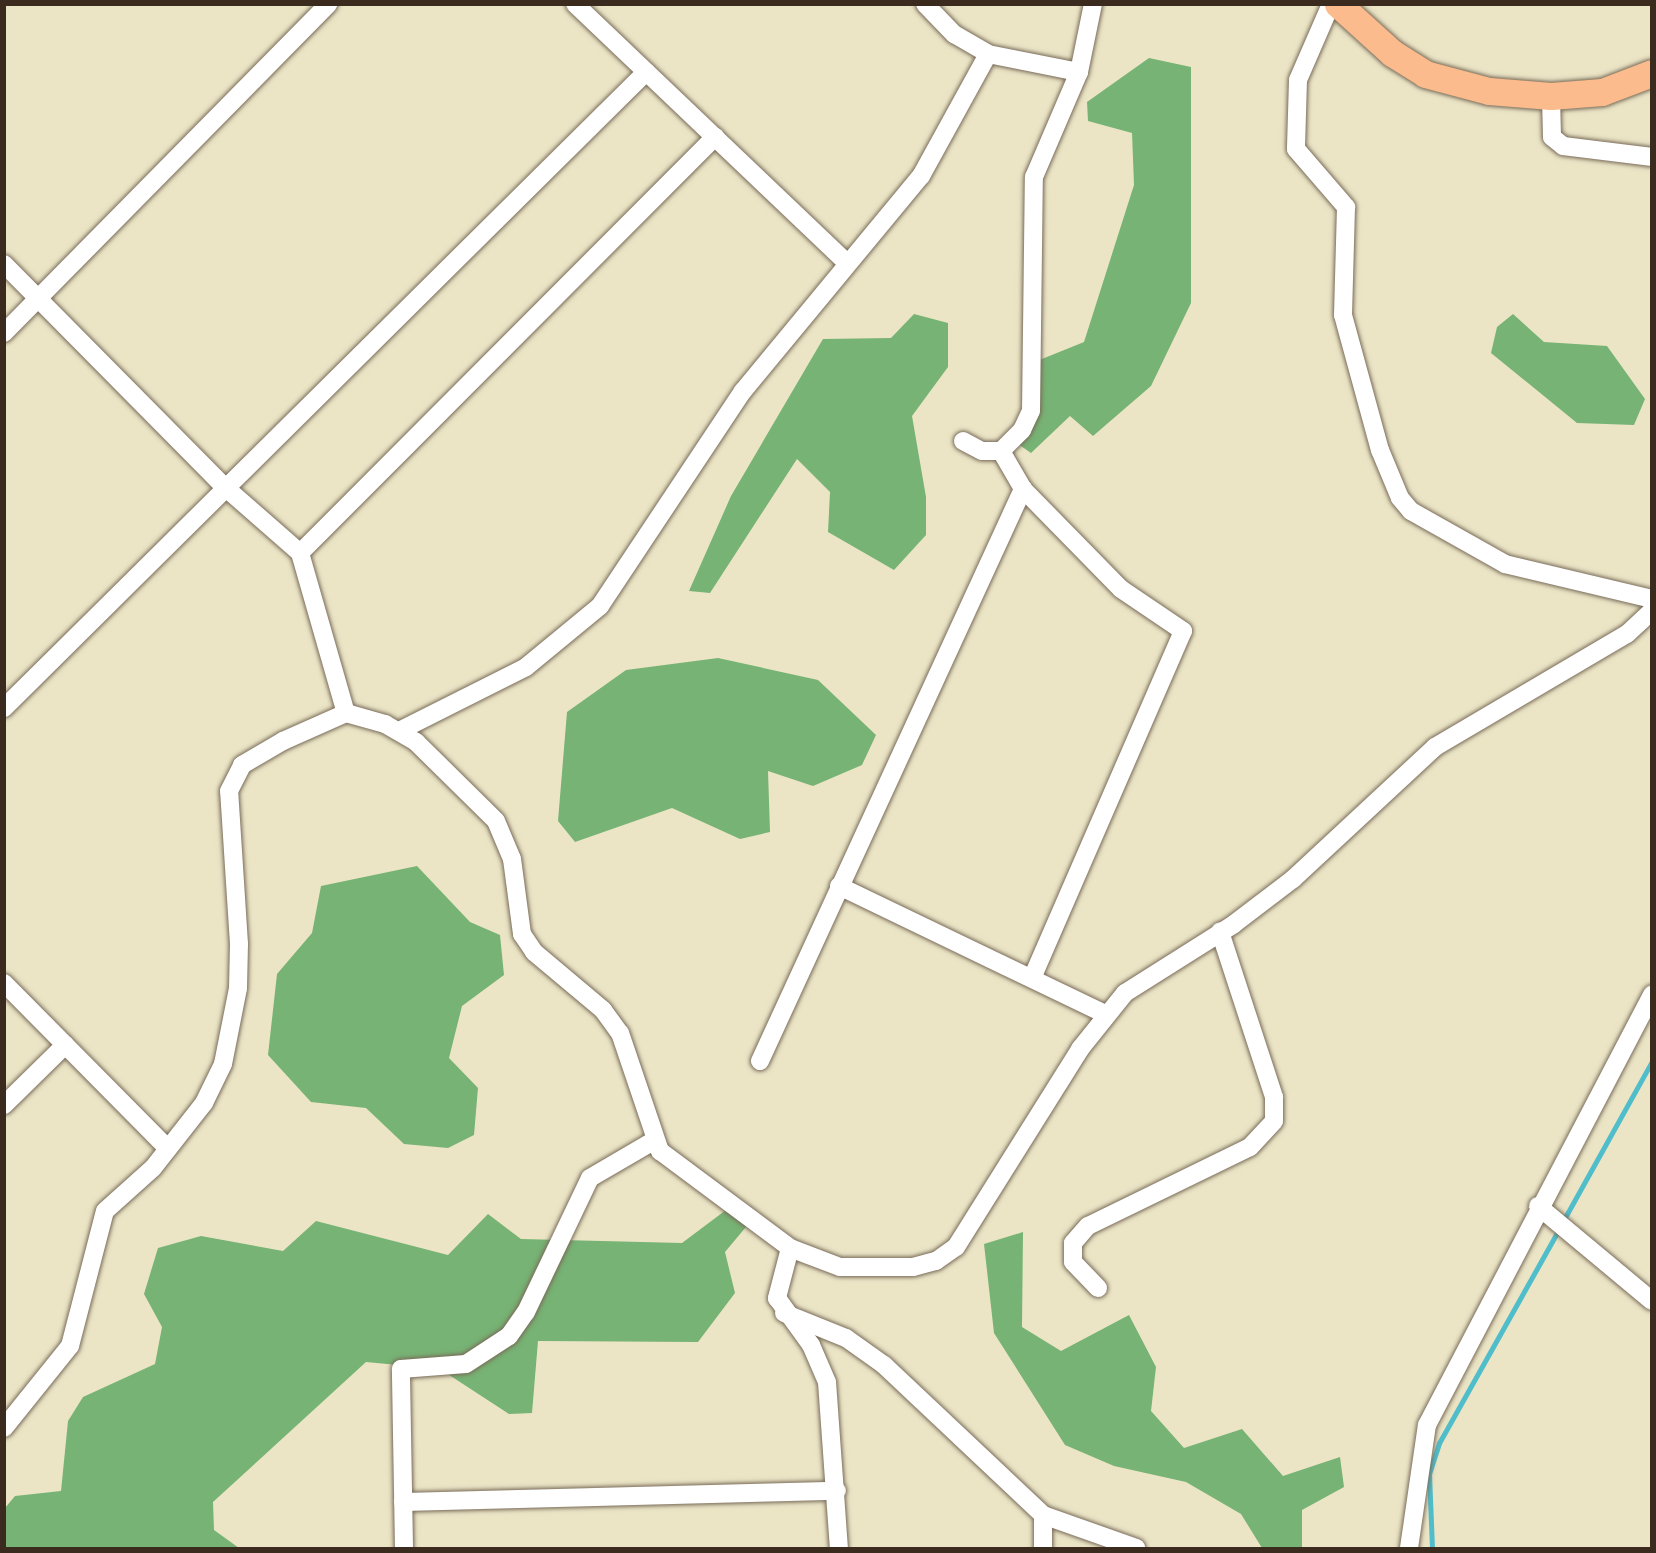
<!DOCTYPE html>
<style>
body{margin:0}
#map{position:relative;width:1656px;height:1553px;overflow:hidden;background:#ebe5c6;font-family:Pangolin,sans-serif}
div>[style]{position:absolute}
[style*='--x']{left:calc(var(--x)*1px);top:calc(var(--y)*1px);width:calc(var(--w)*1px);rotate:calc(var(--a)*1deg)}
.forest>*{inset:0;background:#77b374}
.stream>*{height:5px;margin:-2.5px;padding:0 2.5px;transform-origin:2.5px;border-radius:2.5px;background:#50bdca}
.roads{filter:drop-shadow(0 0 2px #796b59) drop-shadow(0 0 2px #796b59)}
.street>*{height:18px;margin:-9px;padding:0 9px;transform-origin:9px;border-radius:9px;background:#fff}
.primary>*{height:27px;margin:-13.5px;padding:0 13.5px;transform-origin:13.5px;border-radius:13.5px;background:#fbbb8c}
span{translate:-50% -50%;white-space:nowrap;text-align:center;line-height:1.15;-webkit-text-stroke:4.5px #fff;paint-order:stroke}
.frame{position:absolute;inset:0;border:6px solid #3b2a1e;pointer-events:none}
</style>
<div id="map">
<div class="forest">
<div style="clip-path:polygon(1149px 58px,1191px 67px,1191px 303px,1151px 386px,1093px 436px,1070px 416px,1031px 453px,1018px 444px,1037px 361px,1084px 342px,1134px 185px,1132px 133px,1088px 121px,1087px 102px)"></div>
<div style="clip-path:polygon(914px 314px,948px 323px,948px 367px,912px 416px,926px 497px,926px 535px,894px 570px,828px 532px,830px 492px,797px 459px,710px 593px,689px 591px,731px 496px,823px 339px,891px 338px)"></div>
<div style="clip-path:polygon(1513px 314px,1544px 342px,1607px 346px,1645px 399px,1634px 425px,1577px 423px,1491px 353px,1497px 327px)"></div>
<div style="clip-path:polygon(718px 658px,818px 680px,876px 735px,862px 765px,813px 786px,768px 771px,770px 832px,740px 839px,672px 808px,575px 842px,558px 821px,567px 712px,626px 670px)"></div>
<div style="clip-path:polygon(417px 866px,470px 922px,500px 935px,504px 975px,462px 1006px,449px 1058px,478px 1088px,474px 1135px,448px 1148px,404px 1144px,366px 1108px,311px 1102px,268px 1055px,277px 974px,312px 933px,321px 886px)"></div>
<div style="clip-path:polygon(734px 1204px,751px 1221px,725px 1252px,735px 1293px,698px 1342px,538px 1341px,532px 1413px,509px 1414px,440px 1369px,366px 1362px,213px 1502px,214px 1530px,239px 1548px,5px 1548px,5px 1508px,15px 1496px,61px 1491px,68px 1421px,83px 1397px,155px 1364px,162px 1327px,144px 1294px,158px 1248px,201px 1236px,283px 1251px,316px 1221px,448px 1255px,488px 1214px,521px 1239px,682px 1243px)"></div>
<div style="clip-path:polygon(1023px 1232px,1022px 1327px,1061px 1351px,1129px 1315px,1156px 1367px,1151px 1411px,1184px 1448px,1242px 1429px,1283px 1476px,1340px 1457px,1344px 1487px,1302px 1510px,1302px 1548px,1262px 1548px,1241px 1514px,1186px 1482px,1114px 1466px,1065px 1445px,994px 1333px,984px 1244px)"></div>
</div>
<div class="stream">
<div style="--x:1563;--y:1221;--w:183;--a:-60.9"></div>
<div style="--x:1432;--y:1548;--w:74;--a:-92.3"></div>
<div style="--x:1429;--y:1474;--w:33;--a:-72"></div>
<div style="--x:1439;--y:1443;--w:245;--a:-60.7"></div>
</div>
<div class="roads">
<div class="street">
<div style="--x:575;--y:4;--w:376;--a:43.6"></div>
<div style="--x:925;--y:4;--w:42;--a:46"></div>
<div style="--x:954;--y:34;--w:39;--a:30"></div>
<div style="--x:988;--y:54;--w:93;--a:11.2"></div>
<div style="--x:1331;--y:4;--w:83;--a:113.5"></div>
<div style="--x:1298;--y:80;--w:69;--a:91.7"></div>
<div style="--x:1296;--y:149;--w:77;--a:49.2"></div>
<div style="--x:1346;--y:207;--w:108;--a:91.6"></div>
<div style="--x:1343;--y:315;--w:140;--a:74.7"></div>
<div style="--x:1380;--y:450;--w:52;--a:67.4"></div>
<div style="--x:1400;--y:498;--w:17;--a:50"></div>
<div style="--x:1411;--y:511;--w:108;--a:29.4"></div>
<div style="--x:1505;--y:564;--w:151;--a:13.4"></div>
<div style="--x:1551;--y:96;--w:41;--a:88.6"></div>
<div style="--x:1552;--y:137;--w:14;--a:39"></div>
<div style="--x:1563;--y:146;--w:90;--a:7"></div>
<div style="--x:4;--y:264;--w:317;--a:45.3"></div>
<div style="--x:227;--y:489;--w:97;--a:41.2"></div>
<div style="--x:300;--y:553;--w:166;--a:74"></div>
<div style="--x:4;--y:333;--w:462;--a:-45.4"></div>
<div style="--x:963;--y:441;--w:21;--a:28"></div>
<div style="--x:982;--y:451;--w:19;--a:0"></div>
<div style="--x:1001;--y:451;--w:30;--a:-45"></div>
<div style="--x:1022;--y:430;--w:21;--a:-65"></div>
<div style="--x:1031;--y:411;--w:234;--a:-89.3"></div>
<div style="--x:1034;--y:177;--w:114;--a:-66.8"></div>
<div style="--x:1079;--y:72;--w:69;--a:-78.4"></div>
<div style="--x:1001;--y:451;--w:44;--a:59.9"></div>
<div style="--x:1023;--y:489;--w:140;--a:45.6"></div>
<div style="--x:1121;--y:589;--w:75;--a:34.1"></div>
<div style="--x:1183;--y:631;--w:378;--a:113.5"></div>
<div style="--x:300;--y:553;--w:588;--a:-45.07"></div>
<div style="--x:4;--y:708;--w:904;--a:-44.73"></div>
<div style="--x:399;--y:731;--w:142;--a:-26.7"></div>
<div style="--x:526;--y:667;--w:96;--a:-39.5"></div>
<div style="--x:600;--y:606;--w:258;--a:-56.4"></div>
<div style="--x:743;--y:391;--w:279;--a:-50.4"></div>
<div style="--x:921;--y:176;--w:139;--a:-61.2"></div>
<div style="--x:839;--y:886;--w:295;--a:25.7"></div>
<div style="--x:4;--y:983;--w:233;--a:45.3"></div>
<div style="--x:760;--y:1061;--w:630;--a:-65.31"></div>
<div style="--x:4;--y:1105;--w:86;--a:-44.5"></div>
<div style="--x:1538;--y:1206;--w:148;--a:39.8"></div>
<div style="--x:790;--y:1248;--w:52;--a:104.6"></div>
<div style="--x:777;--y:1298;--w:58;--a:54.1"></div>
<div style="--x:811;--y:1345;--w:40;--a:66.6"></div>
<div style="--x:827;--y:1382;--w:166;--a:85.9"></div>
<div style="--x:1098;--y:1288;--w:36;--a:-134"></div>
<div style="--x:1073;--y:1262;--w:19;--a:-90"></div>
<div style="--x:1073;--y:1243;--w:23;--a:-49"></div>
<div style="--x:1088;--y:1226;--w:180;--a:-26"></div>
<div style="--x:1250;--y:1147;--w:35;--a:-47"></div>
<div style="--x:1274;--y:1121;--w:24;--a:-90"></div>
<div style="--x:1274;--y:1097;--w:174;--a:-108.1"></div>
<div style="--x:784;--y:1313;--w:67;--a:22"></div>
<div style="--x:846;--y:1338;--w:47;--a:35.4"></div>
<div style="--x:884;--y:1365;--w:219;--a:43.3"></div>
<div style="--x:1043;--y:1515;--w:99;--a:19.5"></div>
<div style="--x:4;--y:1428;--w:105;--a:-51.2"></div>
<div style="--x:70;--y:1346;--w:139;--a:-75.5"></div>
<div style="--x:105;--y:1211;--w:64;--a:-41.9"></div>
<div style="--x:153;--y:1168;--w:83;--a:-51.9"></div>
<div style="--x:204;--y:1103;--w:43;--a:-64"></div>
<div style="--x:223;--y:1064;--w:77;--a:-78.8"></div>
<div style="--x:238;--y:988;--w:44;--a:-88.7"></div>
<div style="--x:239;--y:944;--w:153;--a:-93.7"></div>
<div style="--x:229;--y:791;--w:29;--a:-63"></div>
<div style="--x:242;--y:765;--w:48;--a:-30.3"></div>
<div style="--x:283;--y:741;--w:69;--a:-24"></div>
<div style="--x:346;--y:713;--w:41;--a:15.8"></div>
<div style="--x:385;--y:724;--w:36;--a:30"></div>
<div style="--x:416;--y:742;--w:112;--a:44.6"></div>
<div style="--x:496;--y:821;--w:41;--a:67.2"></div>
<div style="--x:512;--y:859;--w:76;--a:82.4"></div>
<div style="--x:522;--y:934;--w:22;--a:56"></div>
<div style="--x:534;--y:952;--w:90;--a:40"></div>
<div style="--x:603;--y:1010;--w:29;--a:54"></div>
<div style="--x:620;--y:1033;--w:125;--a:71.3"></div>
<div style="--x:660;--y:1151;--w:162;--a:36.7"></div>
<div style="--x:790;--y:1248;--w:53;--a:20.8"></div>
<div style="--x:840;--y:1267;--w:73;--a:0"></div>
<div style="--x:913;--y:1267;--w:24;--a:-15"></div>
<div style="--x:936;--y:1261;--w:24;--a:-35"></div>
<div style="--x:956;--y:1247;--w:234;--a:-57.9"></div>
<div style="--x:1080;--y:1049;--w:72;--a:-51.2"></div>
<div style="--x:1125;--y:993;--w:129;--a:-32.3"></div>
<div style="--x:1234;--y:924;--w:74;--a:-37.3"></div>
<div style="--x:1293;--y:879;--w:194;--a:-42.9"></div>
<div style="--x:1435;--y:747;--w:223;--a:-30.5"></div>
<div style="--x:1627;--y:634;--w:34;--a:-43"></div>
<div style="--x:403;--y:1502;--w:434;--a:-1.5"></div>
<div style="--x:404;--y:1548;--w:179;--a:-91"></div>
<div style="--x:401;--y:1369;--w:65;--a:-4.4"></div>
<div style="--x:466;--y:1364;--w:51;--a:-33.1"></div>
<div style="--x:509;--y:1336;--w:29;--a:-55"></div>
<div style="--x:526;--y:1312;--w:148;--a:-64.5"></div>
<div style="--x:590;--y:1178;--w:75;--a:-30.3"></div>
<div style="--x:1043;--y:1548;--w:33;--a:-90"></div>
<div style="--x:1409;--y:1548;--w:124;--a:-81.7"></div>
<div style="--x:1427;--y:1425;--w:486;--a:-62.4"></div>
</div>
<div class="primary">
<div style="--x:1338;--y:4;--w:73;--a:42.2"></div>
<div style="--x:1392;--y:53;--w:39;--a:32"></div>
<div style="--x:1425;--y:74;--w:66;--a:14.9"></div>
<div style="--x:1489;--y:91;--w:62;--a:4.6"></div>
<div style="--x:1551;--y:96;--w:51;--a:-4.5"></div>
<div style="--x:1602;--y:92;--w:53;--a:-20.8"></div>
</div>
</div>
<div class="frame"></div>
</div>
